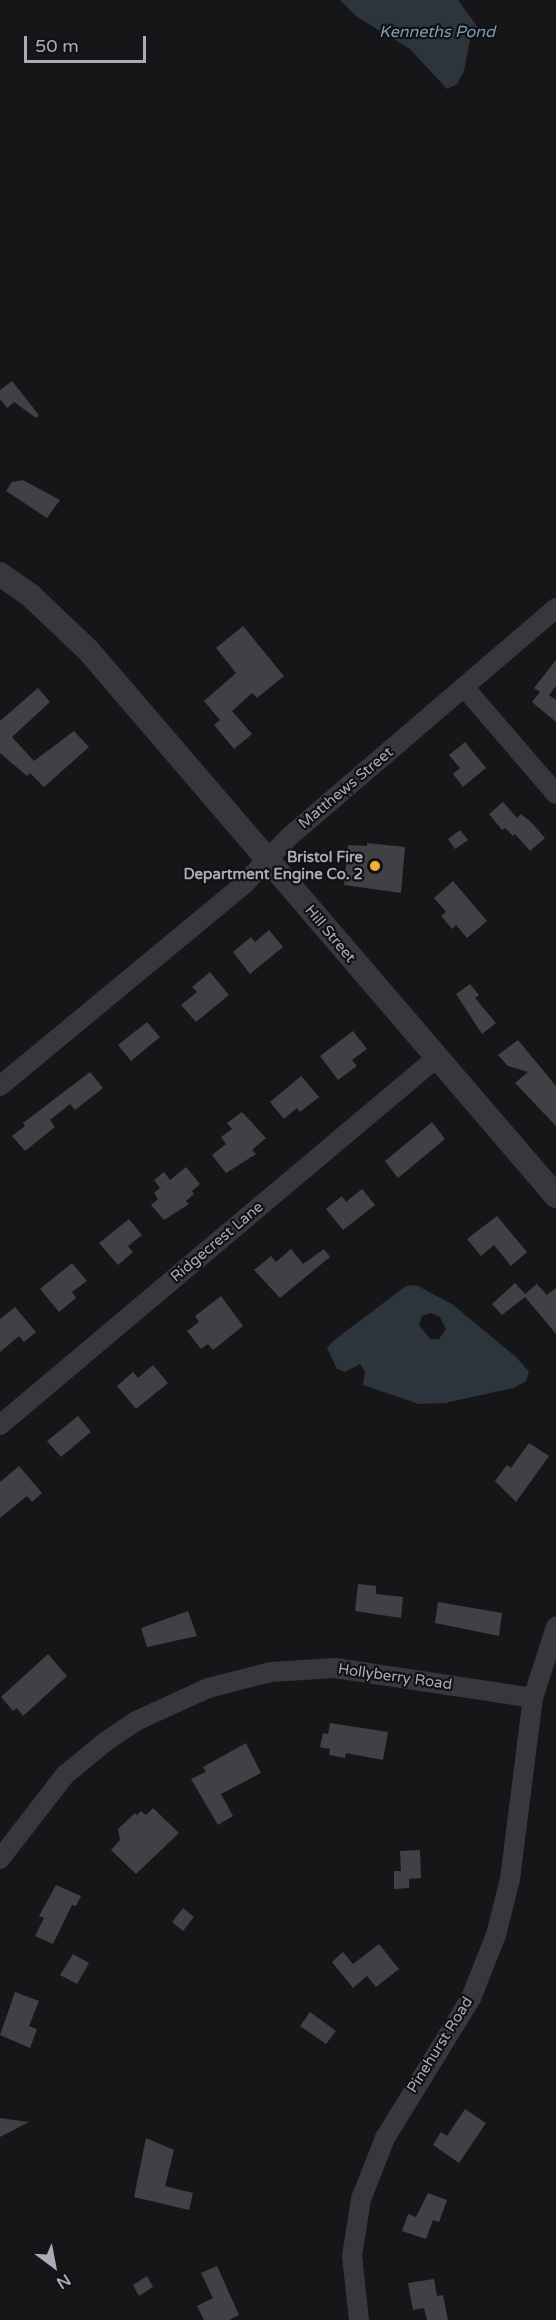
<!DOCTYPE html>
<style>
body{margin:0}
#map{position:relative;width:556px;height:2320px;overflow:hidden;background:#161618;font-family:"Varela Round",sans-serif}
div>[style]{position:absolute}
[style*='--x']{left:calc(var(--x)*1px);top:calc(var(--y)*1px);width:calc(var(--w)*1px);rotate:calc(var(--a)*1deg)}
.water>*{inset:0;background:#2c353c}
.building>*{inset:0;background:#404145}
.minor>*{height:20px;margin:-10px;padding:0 10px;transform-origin:10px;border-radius:10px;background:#37383d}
.tertiary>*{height:24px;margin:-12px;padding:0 12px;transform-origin:12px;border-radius:12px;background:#37383d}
.dots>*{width:16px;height:16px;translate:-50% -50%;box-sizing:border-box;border:3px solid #111113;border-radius:50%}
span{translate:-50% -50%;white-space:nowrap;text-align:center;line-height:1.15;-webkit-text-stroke:4.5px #111113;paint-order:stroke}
.street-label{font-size:15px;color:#a8adb8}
.poi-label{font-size:15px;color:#a8adb8;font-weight:700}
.right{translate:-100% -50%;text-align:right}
.water-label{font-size:16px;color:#7f9bb3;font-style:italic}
.north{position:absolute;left:24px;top:2236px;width:60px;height:60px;-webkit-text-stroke:4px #111113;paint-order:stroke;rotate:148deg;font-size:16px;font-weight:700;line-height:24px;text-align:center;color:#a8adb8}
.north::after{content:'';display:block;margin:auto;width:21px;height:27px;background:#a8adb8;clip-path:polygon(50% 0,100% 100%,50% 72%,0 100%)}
.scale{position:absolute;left:24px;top:36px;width:122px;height:27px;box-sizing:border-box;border:3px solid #a8adb8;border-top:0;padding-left:8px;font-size:18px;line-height:21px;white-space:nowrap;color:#a8adb8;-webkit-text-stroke:4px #111113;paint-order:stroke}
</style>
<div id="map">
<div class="water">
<div style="clip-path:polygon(340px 0,458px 0,484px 36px,471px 34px,464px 71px,457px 84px,447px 89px,410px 49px,357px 17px)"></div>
<div style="clip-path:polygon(evenodd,416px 1285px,452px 1304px,516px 1357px,529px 1372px,526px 1381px,514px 1388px,445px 1403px,419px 1404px,363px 1385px,365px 1372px,360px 1364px,345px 1372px,337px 1369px,327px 1348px,333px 1341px,406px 1286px,416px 1285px,431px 1313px,440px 1317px,446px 1329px,439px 1339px,430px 1339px,419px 1325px,422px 1316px,431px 1313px)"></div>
</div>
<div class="building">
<div style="clip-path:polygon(12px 381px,39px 415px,36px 418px,14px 402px,7px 408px,0 399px,0 390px)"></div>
<div style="clip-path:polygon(23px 480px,60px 500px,47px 518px,6px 491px,12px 482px)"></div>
<div style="clip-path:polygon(243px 626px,284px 676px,257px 698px,252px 693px,232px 711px,252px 734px,234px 749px,214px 725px,220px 720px,204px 701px,236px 673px,216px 648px)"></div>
<div style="clip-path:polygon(556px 660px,556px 686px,549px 695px,556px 700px,556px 722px,532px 702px,540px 692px,534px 688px)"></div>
<div style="clip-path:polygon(38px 688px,50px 702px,12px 737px,34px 761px,74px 731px,89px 747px,44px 787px,30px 773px,27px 776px,0 753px,0 721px)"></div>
<div style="clip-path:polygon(465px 742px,486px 768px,463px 787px,453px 774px,460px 768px,449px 755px)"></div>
<div style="clip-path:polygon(503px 802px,517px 818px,521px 814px,531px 822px,545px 838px,530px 851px,515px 834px,513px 836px,505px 828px,502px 830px,489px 814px)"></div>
<div style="clip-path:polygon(460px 830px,468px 840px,455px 849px,448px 839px)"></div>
<div style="clip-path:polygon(367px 843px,405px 847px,401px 893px,344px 885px,348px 845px,367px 846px)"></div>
<div style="clip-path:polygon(453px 881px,487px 921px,467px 938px,456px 925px,452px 929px,441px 916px,446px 912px,434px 898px)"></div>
<div style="clip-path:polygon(269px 930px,283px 947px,250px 974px,233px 952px,251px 937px,255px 942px)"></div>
<div style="clip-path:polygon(210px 972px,229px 995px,196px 1022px,181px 1005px,197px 992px,192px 987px)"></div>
<div style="clip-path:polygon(470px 984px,479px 995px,475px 998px,496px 1023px,482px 1034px,456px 994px)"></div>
<div style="clip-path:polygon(147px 1022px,160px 1037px,131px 1061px,118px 1045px)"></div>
<div style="clip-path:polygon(353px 1031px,367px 1049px,352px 1060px,357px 1066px,338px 1080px,320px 1056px)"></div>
<div style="clip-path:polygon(518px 1040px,556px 1086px,556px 1126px,515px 1083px,528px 1072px,508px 1066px,498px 1055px)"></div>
<div style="clip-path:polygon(90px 1072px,103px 1088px,75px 1110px,70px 1104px,50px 1120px,55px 1127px,25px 1151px,12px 1136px,25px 1126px,23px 1123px)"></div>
<div style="clip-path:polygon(301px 1076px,319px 1097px,300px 1112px,297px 1108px,284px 1119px,270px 1102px)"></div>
<div style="clip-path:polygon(242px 1112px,266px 1138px,252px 1150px,256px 1154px,226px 1173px,212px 1155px,226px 1144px,221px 1137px,232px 1129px,227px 1123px)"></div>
<div style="clip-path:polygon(432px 1122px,445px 1139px,398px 1178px,385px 1161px)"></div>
<div style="clip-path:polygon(186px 1167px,200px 1184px,192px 1191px,194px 1194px,186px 1201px,189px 1204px,164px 1220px,151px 1205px,158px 1199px,154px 1193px,160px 1188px,154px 1180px,164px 1172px,170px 1180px)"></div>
<div style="clip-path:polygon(362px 1189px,375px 1205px,343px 1230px,326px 1209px,342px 1196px,346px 1202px)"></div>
<div style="clip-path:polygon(497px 1216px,527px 1252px,511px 1266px,494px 1245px,481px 1256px,467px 1239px)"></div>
<div style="clip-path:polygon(129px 1219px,142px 1235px,128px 1246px,133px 1252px,118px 1265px,99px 1243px)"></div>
<div style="clip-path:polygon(291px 1249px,303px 1264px,324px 1249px,330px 1257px,280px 1298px,254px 1270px,271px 1256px,276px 1262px)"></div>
<div style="clip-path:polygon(72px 1263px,87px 1281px,72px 1292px,76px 1298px,59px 1312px,40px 1289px)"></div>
<div style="clip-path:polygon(515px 1283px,525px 1294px,537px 1284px,547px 1295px,556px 1288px,556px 1334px,525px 1297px,502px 1315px,492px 1304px)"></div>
<div style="clip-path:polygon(221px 1296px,243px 1326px,213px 1350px,208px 1344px,201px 1349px,187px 1331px,199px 1322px,195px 1316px)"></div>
<div style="clip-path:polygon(15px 1307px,36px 1332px,24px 1342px,19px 1336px,0 1352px,0 1319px)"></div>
<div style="clip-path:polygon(153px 1365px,168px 1383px,136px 1409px,117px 1386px,133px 1372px,138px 1378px)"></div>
<div style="clip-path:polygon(78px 1416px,91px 1432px,61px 1457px,47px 1441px)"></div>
<div style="clip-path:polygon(529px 1443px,549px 1456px,516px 1502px,495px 1481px,507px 1465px,511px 1468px)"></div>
<div style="clip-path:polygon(19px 1466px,42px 1493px,32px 1502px,27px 1496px,0 1518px,0 1482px)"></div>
<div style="clip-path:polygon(358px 1584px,376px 1586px,376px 1594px,403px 1597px,401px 1618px,355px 1611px)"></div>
<div style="clip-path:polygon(438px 1602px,502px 1613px,499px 1636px,435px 1623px)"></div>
<div style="clip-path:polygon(188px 1611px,197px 1636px,147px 1647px,141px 1628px)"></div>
<div style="clip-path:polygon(48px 1654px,67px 1676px,23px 1716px,17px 1708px,13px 1711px,1px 1697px)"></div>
<div style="clip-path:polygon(330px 1723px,388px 1732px,383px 1760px,346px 1753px,345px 1758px,329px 1755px,330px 1749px,320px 1747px,323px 1733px,328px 1734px)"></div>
<div style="clip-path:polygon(246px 1743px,261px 1773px,221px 1794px,233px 1816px,218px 1825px,191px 1779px,206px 1772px,203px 1767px)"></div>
<div style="clip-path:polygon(153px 1808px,179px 1833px,136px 1874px,111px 1850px,120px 1840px,118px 1829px,135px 1813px,137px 1815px,141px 1811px,146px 1815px)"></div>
<div style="clip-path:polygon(420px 1850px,421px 1878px,409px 1879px,409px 1888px,394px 1889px,394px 1871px,401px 1871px,400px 1851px)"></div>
<div style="clip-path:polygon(56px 1885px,81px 1896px,76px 1906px,72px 1905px,53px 1944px,35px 1936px,44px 1918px,39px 1916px)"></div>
<div style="clip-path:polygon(183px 1908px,194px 1917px,183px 1931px,172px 1922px)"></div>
<div style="clip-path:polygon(379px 1944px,399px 1969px,376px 1987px,367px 1976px,353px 1988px,332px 1962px,343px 1952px,353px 1964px)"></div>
<div style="clip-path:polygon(73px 1954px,89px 1963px,77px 1984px,60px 1975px)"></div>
<div style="clip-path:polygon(15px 1992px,39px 2001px,29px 2026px,37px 2029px,30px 2048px,0 2035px)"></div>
<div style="clip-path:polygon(310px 2012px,336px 2031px,326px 2044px,300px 2026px)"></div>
<div style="clip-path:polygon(465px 2109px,486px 2123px,459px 2163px,433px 2145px,441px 2132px,447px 2136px)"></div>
<div style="clip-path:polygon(0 2118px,29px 2122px,0 2137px)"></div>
<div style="clip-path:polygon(146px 2138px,174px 2150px,165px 2186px,193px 2193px,189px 2210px,134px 2197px)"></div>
<div style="clip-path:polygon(428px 2193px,447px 2200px,439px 2222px,433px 2220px,426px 2239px,402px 2231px,408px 2214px,416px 2217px)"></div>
<div style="clip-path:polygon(217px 2266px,239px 2315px,229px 2320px,204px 2320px,197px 2306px,213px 2298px,201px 2273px)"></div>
<div style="clip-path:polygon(147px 2276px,153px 2287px,139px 2296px,133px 2285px)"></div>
<div style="clip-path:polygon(434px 2279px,437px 2296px,443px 2295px,448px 2320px,427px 2320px,424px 2308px,413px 2310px,408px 2283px)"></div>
</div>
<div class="minor">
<div style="--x:464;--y:687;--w:141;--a:49.3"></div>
<div style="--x:0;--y:1086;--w:317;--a:-39.6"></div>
<div style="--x:244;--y:884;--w:66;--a:-46.2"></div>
<div style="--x:290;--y:836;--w:350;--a:-40.6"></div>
<div style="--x:0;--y:1425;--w:568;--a:-40.08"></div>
<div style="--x:0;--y:1859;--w:106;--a:-52.3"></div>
<div style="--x:65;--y:1775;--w:52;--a:-39.5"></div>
<div style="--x:105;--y:1742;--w:37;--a:-34"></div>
<div style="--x:136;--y:1721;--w:79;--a:-24.6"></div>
<div style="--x:208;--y:1688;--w:65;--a:-14.3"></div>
<div style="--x:271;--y:1672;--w:64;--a:-3.6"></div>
<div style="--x:335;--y:1668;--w:200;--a:8.6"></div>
<div style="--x:359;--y:2320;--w:64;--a:-96.2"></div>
<div style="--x:352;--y:2256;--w:58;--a:-81"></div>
<div style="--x:361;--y:2199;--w:66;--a:-68.5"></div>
<div style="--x:385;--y:2138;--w:164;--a:-58.4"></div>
<div style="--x:471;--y:1998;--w:68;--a:-68.4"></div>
<div style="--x:496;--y:1935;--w:58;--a:-76"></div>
<div style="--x:510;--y:1879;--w:182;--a:-82.8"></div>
<div style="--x:533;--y:1698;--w:75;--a:-72.1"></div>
</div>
<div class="tertiary">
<div style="--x:0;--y:574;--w:38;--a:35"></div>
<div style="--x:31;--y:596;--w:79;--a:43.5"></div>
<div style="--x:88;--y:650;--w:719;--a:49.4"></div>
</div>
<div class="dots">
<div style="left:375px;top:866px;background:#f2b134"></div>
</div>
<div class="street-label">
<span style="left:346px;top:788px;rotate:-40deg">Matthews Street</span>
<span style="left:330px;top:934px;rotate:50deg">Hill Street</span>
<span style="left:217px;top:1242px;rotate:-40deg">Ridgecrest Lane</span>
<span style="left:395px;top:1677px;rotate:8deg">Hollyberry Road</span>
<span style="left:440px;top:2045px;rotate:-58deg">Pinehurst Road</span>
</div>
<div class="poi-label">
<span class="right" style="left:363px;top:866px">Bristol Fire<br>Department Engine Co. 2</span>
</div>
<div class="water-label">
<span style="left:437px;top:32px">Kenneths Pond</span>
</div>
<div class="north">N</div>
<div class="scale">50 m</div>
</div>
